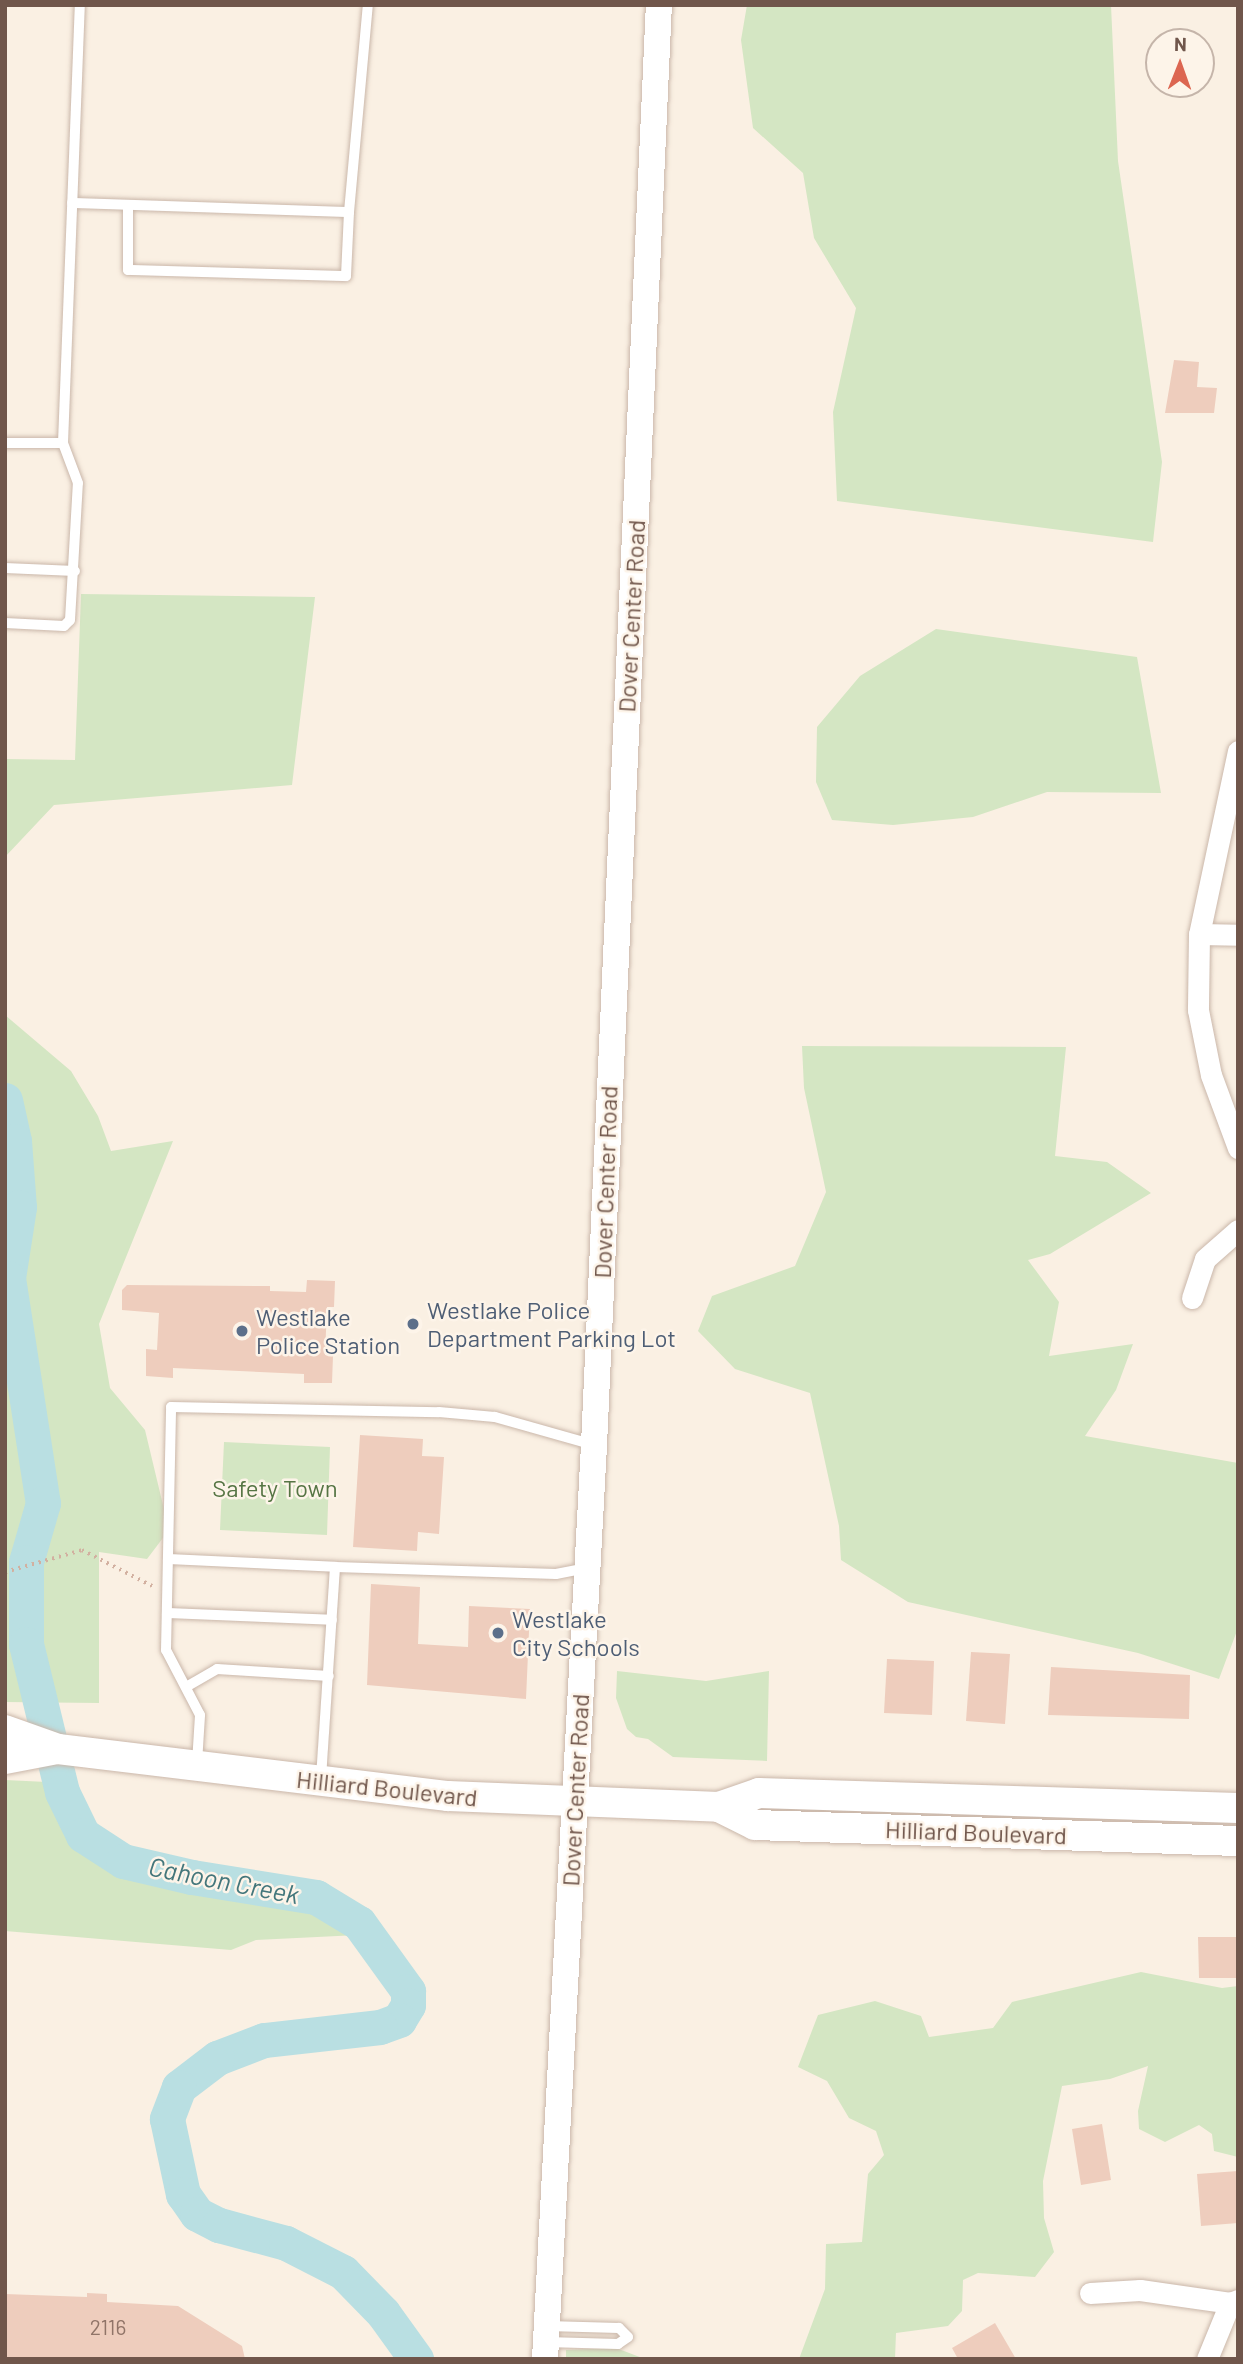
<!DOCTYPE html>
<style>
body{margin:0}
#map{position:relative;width:1243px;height:2364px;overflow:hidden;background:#faf0e3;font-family:Barlow,sans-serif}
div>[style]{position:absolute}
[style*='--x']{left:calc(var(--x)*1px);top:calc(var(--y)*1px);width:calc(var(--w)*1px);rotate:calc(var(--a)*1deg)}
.green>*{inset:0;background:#d4e6c3}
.river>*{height:35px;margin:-17.5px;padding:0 17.5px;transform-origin:17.5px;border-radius:17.5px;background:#b9dfe2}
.building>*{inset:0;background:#eecdbd}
.path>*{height:3.5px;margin-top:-1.75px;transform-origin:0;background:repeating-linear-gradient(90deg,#d2b0a0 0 2px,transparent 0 7px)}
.roads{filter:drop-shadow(0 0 2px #cab7aa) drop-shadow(0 0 2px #cab7aa)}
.service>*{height:10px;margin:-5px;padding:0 5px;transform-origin:5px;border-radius:5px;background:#fff}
.minor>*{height:21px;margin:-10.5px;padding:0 10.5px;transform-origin:10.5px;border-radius:10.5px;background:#fff}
.tertiary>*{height:26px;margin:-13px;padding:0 13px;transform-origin:13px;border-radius:13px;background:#fff}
.secondary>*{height:30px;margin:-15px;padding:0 15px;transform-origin:15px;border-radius:15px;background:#fff}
.dots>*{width:19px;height:19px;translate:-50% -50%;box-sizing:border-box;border:4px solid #fdf4e9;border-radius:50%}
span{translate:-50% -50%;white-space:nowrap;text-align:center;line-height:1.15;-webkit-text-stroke:5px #fdf4e9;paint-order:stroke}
.number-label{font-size:21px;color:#907468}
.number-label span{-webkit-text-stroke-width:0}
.street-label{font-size:24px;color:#70564b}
.service-label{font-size:24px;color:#4e5e75}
.left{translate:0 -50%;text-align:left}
.park-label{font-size:24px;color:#567544}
.water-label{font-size:26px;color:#43767b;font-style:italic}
.frame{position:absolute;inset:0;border:7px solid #70564b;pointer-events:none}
.north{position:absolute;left:1145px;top:28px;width:70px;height:70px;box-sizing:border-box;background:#fdf4e9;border:2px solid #c5b5aa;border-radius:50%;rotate:1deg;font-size:19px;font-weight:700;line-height:28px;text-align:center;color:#70564b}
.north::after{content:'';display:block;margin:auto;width:24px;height:32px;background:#dc6651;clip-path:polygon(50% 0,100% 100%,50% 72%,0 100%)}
</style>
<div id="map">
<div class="green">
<div style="clip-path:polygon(747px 5px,1111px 5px,1118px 161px,1162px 462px,1153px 542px,837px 501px,833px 412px,856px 308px,814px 238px,803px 173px,753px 128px,741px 40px)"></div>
<div style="clip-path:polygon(81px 594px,315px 597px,292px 785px,54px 805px,5px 857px,5px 759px,75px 760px)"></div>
<div style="clip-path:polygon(936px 629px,1137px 657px,1161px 793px,1047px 792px,973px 817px,893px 825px,832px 820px,816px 782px,817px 727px,860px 676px)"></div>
<div style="clip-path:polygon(5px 1015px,71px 1071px,98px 1116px,111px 1151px,173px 1141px,99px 1324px,110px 1388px,145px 1430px,169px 1530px,147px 1559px,99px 1552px,99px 1703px,5px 1702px)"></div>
<div style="clip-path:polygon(802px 1046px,1066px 1047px,1055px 1156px,1107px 1162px,1151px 1193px,1050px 1254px,1028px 1260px,1059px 1302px,1049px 1356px,1133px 1344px,1116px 1390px,1085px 1436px,1238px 1463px,1238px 1628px,1219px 1679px,1138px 1653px,908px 1602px,841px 1560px,839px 1526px,810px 1393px,735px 1369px,698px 1331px,712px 1296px,795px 1266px,826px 1192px,804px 1088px)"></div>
<div style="clip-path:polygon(224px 1442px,330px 1447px,327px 1535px,220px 1530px)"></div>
<div style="clip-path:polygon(617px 1671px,706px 1681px,769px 1671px,767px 1761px,673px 1757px,648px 1739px,636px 1737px,627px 1729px,616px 1698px)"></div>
<div style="clip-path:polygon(5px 1780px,47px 1782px,62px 1792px,83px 1835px,123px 1861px,191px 1877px,316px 1897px,359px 1923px,358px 1935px,256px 1940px,231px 1950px,5px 1931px)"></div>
<div style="clip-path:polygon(1141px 1972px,1222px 1988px,1238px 1986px,1238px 2157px,1214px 2151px,1212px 2134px,1199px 2125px,1165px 2142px,1139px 2129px,1138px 2111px,1148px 2066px,1110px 2079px,1062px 2086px,1043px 2181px,1044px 2218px,1054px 2252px,1035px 2277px,978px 2273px,963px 2280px,962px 2311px,948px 2326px,896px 2333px,895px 2359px,799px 2359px,825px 2289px,826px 2244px,862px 2242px,868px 2174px,884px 2155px,876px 2131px,849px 2118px,827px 2081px,798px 2067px,818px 2015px,875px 2001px,921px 2016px,929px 2037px,993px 2028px,1012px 2002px)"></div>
<div style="clip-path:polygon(616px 2348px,645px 2359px,566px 2359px,566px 2350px)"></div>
</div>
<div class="river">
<div style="--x:5;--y:1100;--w:42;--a:77.6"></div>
<div style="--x:14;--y:1141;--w:66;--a:85.7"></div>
<div style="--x:19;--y:1207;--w:72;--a:98.8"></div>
<div style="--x:8;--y:1278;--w:228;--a:81.2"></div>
<div style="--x:43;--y:1503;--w:61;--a:106.1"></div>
<div style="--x:26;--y:1562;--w:82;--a:90"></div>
<div style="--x:26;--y:1644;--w:152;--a:76.3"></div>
<div style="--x:62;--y:1792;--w:48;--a:64"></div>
<div style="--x:83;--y:1835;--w:48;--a:33"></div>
<div style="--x:123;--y:1861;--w:71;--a:13.1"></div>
<div style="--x:192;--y:1877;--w:126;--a:9.2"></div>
<div style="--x:316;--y:1897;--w:50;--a:31.2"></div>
<div style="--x:359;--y:1923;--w:84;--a:54.2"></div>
<div style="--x:408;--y:1991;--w:14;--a:90"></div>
<div style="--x:408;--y:2005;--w:17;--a:121"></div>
<div style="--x:399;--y:2020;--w:20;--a:160"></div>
<div style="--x:380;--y:2027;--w:117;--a:173.6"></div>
<div style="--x:264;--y:2040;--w:50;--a:159"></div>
<div style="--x:217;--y:2058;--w:48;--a:142.7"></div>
<div style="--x:179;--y:2087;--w:34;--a:111"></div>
<div style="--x:167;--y:2119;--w:77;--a:78"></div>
<div style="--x:183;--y:2194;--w:24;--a:55"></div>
<div style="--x:197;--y:2214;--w:25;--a:27"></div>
<div style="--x:219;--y:2225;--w:69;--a:15"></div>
<div style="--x:286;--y:2243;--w:64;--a:27"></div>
<div style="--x:343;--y:2272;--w:57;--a:45.7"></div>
<div style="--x:383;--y:2313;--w:57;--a:54.3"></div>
</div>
<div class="building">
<div style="clip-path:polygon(1174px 360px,1199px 362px,1197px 387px,1217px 388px,1214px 413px,1165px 413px)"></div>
<div style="clip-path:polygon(307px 1280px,335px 1281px,334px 1307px,327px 1307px,325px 1355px,333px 1356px,332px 1383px,304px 1383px,304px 1374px,173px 1368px,173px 1378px,146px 1376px,146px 1349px,157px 1350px,159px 1313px,122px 1310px,122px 1290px,127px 1285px,270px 1286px,270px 1291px,306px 1292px)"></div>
<div style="clip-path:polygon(360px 1435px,423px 1439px,422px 1456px,444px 1457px,439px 1534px,418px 1532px,417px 1551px,353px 1547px)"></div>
<div style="clip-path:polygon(371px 1584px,420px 1587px,418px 1644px,468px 1647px,469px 1606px,530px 1609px,526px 1699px,367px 1685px)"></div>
<div style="clip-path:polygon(971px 1652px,1010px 1654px,1005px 1724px,966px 1721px)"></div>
<div style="clip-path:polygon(887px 1659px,934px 1661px,932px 1715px,884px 1713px)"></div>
<div style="clip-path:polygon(1051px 1667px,1190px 1675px,1189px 1719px,1048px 1715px)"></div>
<div style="clip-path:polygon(1198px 1937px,1238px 1937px,1238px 1978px,1199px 1978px)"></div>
<div style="clip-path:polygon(1102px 2124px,1111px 2180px,1081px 2185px,1072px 2129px)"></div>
<div style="clip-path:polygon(1238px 2171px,1238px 2223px,1201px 2226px,1197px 2174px)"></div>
<div style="clip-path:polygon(87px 2293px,107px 2294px,107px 2302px,178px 2306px,242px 2346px,245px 2359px,5px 2359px,5px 2294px,87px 2297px)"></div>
<div style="clip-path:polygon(995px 2323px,1016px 2359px,958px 2359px,952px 2348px)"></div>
</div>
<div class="path">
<div style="--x:5;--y:1572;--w:80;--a:-15.9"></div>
<div style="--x:82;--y:1550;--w:79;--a:27.2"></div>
</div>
<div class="roads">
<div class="service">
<div style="--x:72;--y:203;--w:277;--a:1.9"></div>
<div style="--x:349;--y:212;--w:64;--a:92.7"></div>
<div style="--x:346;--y:276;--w:218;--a:-178.4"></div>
<div style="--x:128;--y:270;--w:65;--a:-90"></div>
<div style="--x:349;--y:212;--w:208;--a:-84.8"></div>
<div style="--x:5;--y:443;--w:58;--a:0"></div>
<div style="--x:5;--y:568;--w:70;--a:2.5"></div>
<div style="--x:5;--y:623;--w:59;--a:2.9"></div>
<div style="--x:64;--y:626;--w:8;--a:-45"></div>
<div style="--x:70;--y:620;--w:137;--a:-86.7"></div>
<div style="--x:78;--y:483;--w:43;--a:-110.6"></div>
<div style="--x:63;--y:443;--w:438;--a:-87.8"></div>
<div style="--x:168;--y:1559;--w:167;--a:2.7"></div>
<div style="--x:335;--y:1567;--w:212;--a:93.8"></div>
<div style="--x:335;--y:1567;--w:221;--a:1.8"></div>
<div style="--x:556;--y:1574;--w:32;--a:-11"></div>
<div style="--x:167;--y:1613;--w:165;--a:2.4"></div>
<div style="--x:186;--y:1687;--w:36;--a:-30"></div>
<div style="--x:217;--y:1669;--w:112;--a:3.6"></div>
<div style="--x:197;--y:1763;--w:48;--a:-86.4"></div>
<div style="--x:200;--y:1715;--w:73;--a:-117.6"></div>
<div style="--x:166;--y:1650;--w:243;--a:-88.8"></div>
<div style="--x:171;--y:1407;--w:268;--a:1.1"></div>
<div style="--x:439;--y:1412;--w:56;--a:5.1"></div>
<div style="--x:495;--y:1417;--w:103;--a:15.8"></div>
<div style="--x:546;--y:2342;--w:72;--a:1.6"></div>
<div style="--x:618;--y:2344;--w:12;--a:-35"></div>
<div style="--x:628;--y:2337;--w:13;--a:-135"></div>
<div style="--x:619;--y:2328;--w:72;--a:-178.4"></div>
</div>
<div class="minor">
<div style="--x:1238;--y:751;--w:187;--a:102"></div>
<div style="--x:1199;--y:934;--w:76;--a:90.8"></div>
<div style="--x:1198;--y:1010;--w:66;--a:78.7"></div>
<div style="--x:1211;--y:1075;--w:78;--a:69.7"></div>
<div style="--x:1199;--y:934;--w:39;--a:1"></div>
<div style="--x:1192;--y:1298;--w:41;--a:-71.6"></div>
<div style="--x:1205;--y:1259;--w:44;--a:-41.3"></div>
<div style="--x:1090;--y:2293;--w:50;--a:-3.4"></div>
<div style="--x:1140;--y:2290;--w:91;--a:8.2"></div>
<div style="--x:1230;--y:2303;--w:9;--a:-21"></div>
<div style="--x:1207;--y:2359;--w:61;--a:-67.7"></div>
</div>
<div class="tertiary">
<div style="--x:545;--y:2359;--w:915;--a:-86.93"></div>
<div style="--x:594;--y:1445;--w:1441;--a:-87.42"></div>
</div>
<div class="secondary">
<div style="--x:5;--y:1730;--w:56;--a:19.7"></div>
<div style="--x:58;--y:1749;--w:393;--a:6.9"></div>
<div style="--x:448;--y:1796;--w:271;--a:2.3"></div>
<div style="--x:719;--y:1807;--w:42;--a:-19.3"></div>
<div style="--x:759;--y:1793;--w:479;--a:1.8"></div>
<div style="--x:5;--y:1759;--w:53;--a:-10.9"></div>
<div style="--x:719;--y:1807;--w:40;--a:26.6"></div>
<div style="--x:755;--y:1825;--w:483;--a:1.9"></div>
</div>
</div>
<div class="dots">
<div style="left:413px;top:1324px;background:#5c6f8a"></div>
<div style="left:242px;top:1331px;background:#5c6f8a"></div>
<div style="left:498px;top:1633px;background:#5c6f8a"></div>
</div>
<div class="number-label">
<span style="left:108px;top:2327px">2116</span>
</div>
<div class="street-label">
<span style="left:631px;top:616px;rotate:-87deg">Dover Center Road</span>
<span style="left:605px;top:1182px;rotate:-88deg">Dover Center Road</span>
<span style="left:387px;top:1788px;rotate:6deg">Hilliard Boulevard</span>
<span style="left:575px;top:1790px;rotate:-87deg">Dover Center Road</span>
<span style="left:976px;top:1832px;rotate:2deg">Hilliard Boulevard</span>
</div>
<div class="service-label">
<span class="left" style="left:427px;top:1324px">Westlake Police<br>Department Parking Lot</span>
<span class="left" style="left:256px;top:1331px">Westlake<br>Police Station</span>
<span class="left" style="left:512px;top:1633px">Westlake<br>City Schools</span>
</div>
<div class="park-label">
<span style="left:275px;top:1488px">Safety Town</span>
</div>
<div class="water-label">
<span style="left:224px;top:1880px;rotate:11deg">Cahoon Creek</span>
</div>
<div class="frame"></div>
<div class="north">N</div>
</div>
